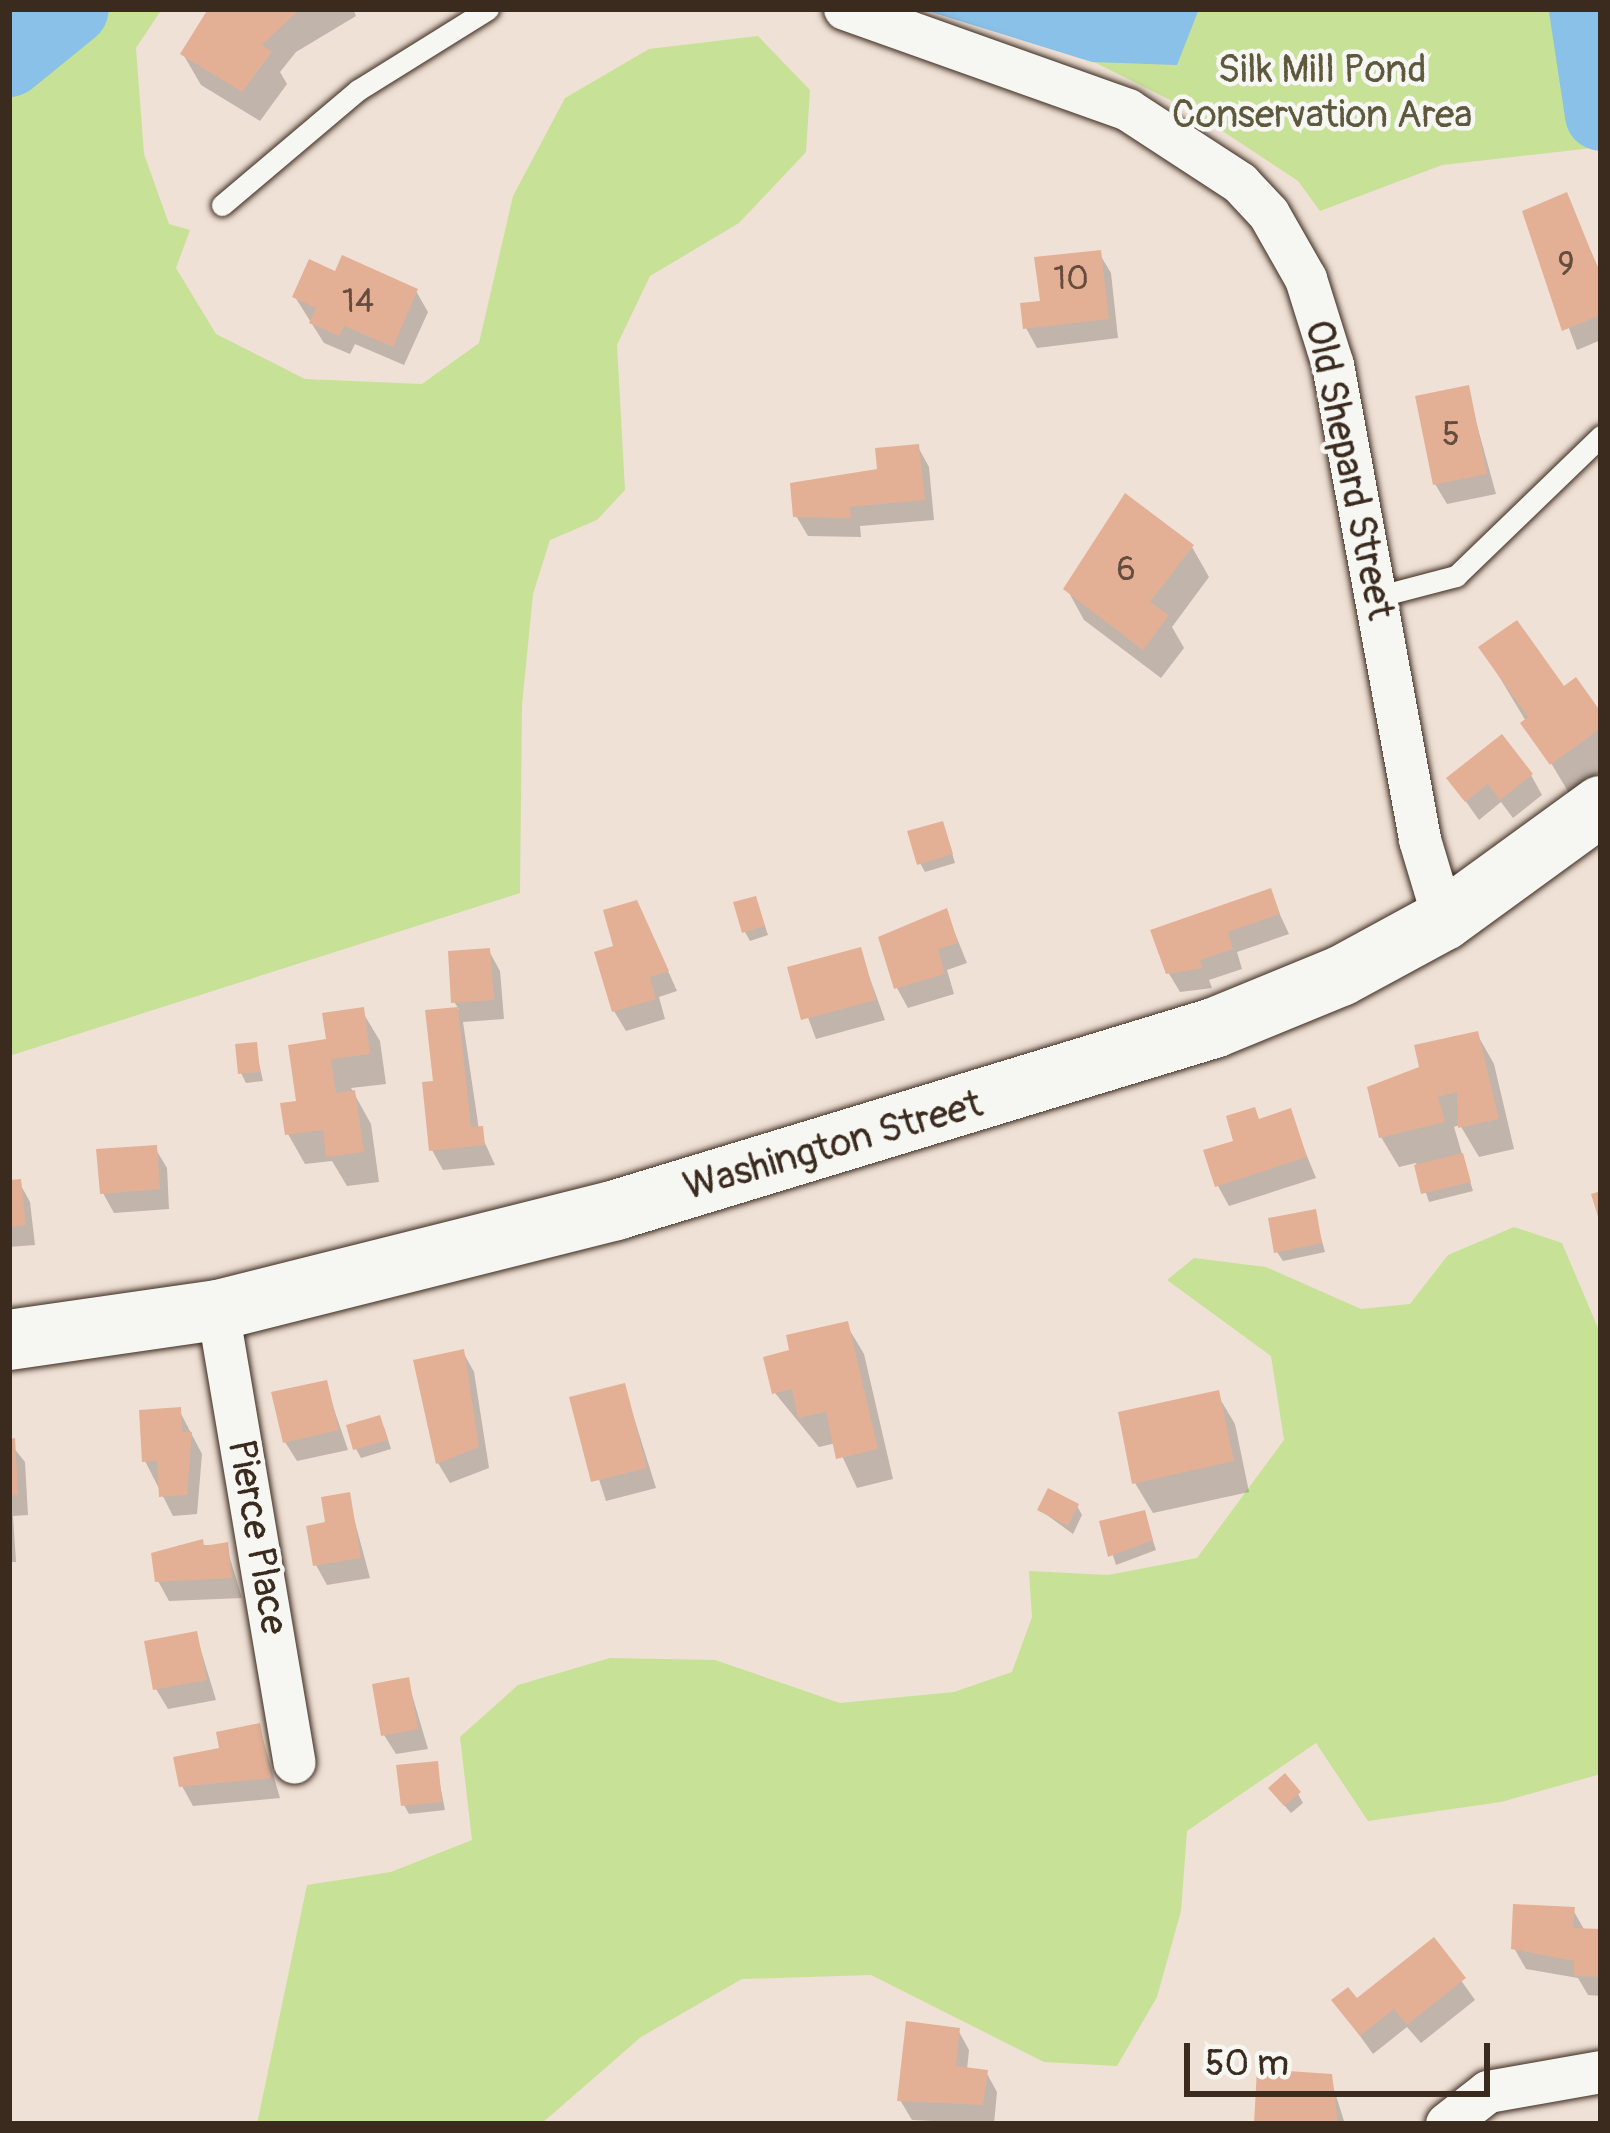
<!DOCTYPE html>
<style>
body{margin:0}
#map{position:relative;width:1610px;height:2133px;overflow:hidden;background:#f0e1d6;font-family:Pangolin,sans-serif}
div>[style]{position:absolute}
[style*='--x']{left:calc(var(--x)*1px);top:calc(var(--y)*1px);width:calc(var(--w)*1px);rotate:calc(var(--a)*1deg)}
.green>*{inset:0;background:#c7e197}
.water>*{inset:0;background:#8ac1e8}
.shadow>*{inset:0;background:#0003}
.river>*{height:72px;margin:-36px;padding:0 36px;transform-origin:36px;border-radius:36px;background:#8ac1e8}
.building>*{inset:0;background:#e3b096}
.roads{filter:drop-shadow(0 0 3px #3b2a1e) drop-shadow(0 0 3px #3b2a1e)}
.lane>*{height:21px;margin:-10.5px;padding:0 10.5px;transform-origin:10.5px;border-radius:10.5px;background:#f6f6f2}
.street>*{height:42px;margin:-21px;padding:0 21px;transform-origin:21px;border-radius:21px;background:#f6f6f2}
.secondary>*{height:60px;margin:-30px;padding:0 30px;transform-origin:30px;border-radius:30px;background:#f6f6f2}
span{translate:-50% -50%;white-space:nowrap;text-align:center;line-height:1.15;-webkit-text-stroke:9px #f6f6f2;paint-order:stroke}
.number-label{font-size:33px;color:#654c3c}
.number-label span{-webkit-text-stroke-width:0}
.park-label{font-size:39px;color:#5e583c}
.street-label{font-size:39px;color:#3b2a1e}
.frame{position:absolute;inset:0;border:12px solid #3b2a1e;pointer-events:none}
.scale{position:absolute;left:1184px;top:2043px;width:306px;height:54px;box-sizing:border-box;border:6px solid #3b2a1e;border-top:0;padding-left:15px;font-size:36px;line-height:42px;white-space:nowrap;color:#3b2a1e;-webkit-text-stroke:9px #f6f6f2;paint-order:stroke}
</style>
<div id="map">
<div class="green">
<div style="clip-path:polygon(9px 9px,162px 9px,136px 48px,144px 154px,169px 224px,190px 230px,176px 268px,216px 334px,305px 379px,422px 384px,479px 343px,513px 196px,565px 98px,649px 49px,758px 36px,810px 90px,806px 152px,739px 223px,650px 276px,617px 345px,625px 490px,597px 520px,550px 540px,533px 594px,522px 705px,520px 893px,9px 1056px)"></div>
<div style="clip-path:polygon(942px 9px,1601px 9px,1601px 147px,1442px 165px,1320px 211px,1298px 181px,1192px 111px,1096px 63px)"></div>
<div style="clip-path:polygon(1514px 1227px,1562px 1243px,1601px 1335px,1601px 1774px,1501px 1802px,1368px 1821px,1316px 1743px,1187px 1831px,1181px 1911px,1157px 1997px,1117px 2066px,1044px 2062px,871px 1975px,742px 1979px,641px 2037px,541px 2124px,257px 2124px,307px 1885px,391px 1872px,472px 1840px,460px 1737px,518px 1685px,610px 1658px,715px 1660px,840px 1703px,954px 1692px,1012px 1672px,1032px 1617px,1029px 1571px,1108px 1575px,1197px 1558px,1284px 1440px,1271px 1356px,1167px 1280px,1194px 1258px,1266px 1267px,1361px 1309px,1410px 1304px,1448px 1255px)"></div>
</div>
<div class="water">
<div style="clip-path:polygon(921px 9px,1199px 9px,1177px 65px,1092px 62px)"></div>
</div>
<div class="shadow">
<div style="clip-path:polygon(214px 9px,353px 9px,356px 16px,296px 52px,280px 72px,287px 84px,260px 121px,201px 85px,183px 54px)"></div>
<div style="clip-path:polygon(1566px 196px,1601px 274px,1601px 340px,1577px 350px,1526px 212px)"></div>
<div style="clip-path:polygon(1099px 253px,1111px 273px,1118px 338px,1037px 348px,1026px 328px)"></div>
<div style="clip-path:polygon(337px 275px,416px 291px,428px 312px,404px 365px,355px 344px,350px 354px,324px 343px,295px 297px)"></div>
<div style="clip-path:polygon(1467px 389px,1496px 494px,1447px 504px,1435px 484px)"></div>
<div style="clip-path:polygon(918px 447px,929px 467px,934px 520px,860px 526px,861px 537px,808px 536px,796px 516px)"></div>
<div style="clip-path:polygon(1192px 547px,1209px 577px,1172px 627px,1184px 648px,1161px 678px,1084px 620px,1067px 589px)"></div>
<div style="clip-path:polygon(1482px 648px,1601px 717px,1601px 771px,1569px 793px)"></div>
<div style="clip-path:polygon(1531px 775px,1542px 795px,1513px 818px,1501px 802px,1479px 820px,1450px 779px)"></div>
<div style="clip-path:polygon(946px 833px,955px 863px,925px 872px,920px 863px)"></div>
<div style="clip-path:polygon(1269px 891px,1289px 934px,1237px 952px,1242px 969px,1209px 980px,1212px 988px,1180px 992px,1168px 972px)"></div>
<div style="clip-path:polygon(759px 908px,768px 935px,750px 941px,745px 932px)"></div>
<div style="clip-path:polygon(946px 911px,967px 963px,947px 970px,954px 994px,908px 1008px,897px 988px)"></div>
<div style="clip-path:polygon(647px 924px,677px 991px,659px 997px,665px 1019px,626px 1031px,614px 1011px,616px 948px)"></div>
<div style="clip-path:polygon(489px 951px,500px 971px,504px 1019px,463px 1022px,479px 1130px,495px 1165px,443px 1170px,432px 1150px,436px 1083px,428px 1013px,459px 1009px,454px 1002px)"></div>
<div style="clip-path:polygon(860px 951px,885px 1020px,816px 1039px,790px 969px)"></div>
<div style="clip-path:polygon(362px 1011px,380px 1041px,386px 1084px,351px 1088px,371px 1124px,379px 1182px,347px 1186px,332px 1161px,305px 1164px,288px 1134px,329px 1042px)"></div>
<div style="clip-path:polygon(1477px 1034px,1494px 1064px,1514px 1149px,1479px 1157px,1460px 1125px,1454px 1127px,1473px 1191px,1429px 1202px,1416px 1163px,1399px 1167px,1381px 1137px,1422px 1069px)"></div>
<div style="clip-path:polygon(255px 1045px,263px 1081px,246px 1083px,241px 1073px)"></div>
<div style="clip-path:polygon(1289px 1112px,1316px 1178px,1229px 1206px,1218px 1186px,1237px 1143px,1260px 1121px)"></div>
<div style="clip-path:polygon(155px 1148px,167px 1168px,169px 1209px,114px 1213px,103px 1193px)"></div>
<div style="clip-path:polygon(19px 1182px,30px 1202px,35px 1245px,9px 1247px,9px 1183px)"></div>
<div style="clip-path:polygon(1314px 1212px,1325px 1252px,1283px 1261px,1277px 1252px)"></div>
<div style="clip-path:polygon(846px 1324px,864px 1354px,893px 1479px,857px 1488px,836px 1443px,819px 1447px,775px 1393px,793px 1352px)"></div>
<div style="clip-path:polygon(463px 1352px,474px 1372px,489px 1468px,450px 1483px,438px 1463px)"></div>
<div style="clip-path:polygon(325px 1383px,348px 1450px,297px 1461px,285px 1442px)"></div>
<div style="clip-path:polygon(624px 1386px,656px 1488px,606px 1501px,573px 1399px)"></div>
<div style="clip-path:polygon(1217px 1394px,1235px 1424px,1249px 1492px,1153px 1513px,1135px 1483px)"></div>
<div style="clip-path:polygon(179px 1410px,202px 1454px,197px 1514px,173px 1516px,145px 1461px)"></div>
<div style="clip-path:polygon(384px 1427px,391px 1449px,361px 1458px,356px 1449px)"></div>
<div style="clip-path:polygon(9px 1442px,25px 1462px,28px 1515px,13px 1516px,16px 1562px,9px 1562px)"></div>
<div style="clip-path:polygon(348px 1496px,370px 1578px,327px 1585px,316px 1565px)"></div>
<div style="clip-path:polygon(1077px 1506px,1082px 1515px,1073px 1534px,1040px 1510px)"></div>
<div style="clip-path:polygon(1144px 1514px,1156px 1550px,1116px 1565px,1103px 1524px)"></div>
<div style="clip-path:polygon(179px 1545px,226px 1545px,242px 1598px,169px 1601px,158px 1581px)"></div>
<div style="clip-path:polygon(196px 1634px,216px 1700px,168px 1709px,156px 1689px)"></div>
<div style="clip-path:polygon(408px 1681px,428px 1749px,396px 1754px,384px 1735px)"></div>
<div style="clip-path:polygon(259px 1726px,280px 1798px,193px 1806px,182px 1786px)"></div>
<div style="clip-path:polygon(436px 1764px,445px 1810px,409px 1814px,404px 1805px)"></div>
<div style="clip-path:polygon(1298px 1794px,1303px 1803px,1291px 1813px,1277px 1797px)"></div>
<div style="clip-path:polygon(1573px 1910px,1585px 1931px,1601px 1932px,1601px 1996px,1588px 1995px,1578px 1978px,1526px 1969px,1514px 1948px)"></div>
<div style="clip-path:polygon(1433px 1941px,1475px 2000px,1421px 2043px,1407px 2027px,1373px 2054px,1335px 2001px,1356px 2002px)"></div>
<div style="clip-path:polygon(958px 2030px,969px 2050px,967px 2070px,986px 2072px,997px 2092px,994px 2124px,912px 2120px,900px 2100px)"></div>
<div style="clip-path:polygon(1330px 2077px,1345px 2124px,1257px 2124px)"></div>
</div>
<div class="river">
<div style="--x:1585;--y:9;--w:107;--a:81.4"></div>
<div style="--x:9;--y:61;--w:82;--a:-39.1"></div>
</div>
<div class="building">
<div style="clip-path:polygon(208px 9px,214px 12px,300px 9px,262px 45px,272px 52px,242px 92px,180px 54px)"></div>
<div style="clip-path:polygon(1567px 192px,1601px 276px,1601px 315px,1562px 331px,1522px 211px)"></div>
<div style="clip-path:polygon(1101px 250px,1109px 319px,1023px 329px,1020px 303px,1040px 301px,1034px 257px)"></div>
<div style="clip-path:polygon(342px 255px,418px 289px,393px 347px,344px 326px,339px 336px,309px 323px,316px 308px,292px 297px,309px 259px,335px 271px)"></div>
<div style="clip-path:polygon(1469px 385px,1487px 474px,1433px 485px,1415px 396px)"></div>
<div style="clip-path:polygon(919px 444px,925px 500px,850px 507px,851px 518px,793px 517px,790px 483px,877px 469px,875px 448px)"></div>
<div style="clip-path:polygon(1125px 493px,1194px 545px,1150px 602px,1169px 615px,1143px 650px,1063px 589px)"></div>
<div style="clip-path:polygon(1517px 620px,1564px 686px,1576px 677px,1601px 712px,1601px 728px,1550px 765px,1520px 723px,1528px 717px,1478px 647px)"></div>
<div style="clip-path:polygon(1502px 734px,1533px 774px,1500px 800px,1488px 784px,1465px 802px,1446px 778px)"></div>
<div style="clip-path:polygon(943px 821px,953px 854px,917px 865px,907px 831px)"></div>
<div style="clip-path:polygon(1271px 888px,1280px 914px,1228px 932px,1233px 949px,1200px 960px,1203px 968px,1166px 974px,1150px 930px)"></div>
<div style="clip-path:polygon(756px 896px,765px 926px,742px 933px,733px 902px)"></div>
<div style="clip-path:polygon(637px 900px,669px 971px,650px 977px,656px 999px,612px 1012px,594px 952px,613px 946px,603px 910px)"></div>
<div style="clip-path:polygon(947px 908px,958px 943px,938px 949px,945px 974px,894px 989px,878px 937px)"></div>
<div style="clip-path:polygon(861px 947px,876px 1000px,801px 1020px,787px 967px)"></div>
<div style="clip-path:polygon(490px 948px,494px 1000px,451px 1003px,448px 951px)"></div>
<div style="clip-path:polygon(364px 1007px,370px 1054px,331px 1059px,336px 1093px,355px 1090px,364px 1152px,326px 1157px,323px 1130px,285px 1135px,280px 1103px,296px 1101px,288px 1045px,326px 1039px,322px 1013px)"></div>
<div style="clip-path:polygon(458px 1007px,471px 1127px,483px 1126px,485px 1145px,429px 1151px,422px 1082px,433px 1081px,425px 1010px)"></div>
<div style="clip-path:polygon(1478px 1031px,1499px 1119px,1458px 1128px,1457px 1092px,1438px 1097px,1445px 1122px,1379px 1138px,1367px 1087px,1419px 1067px,1414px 1045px)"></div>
<div style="clip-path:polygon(257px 1042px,260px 1072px,238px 1074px,235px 1044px)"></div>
<div style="clip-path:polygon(1255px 1107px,1259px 1119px,1291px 1108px,1307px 1157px,1215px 1187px,1203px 1150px,1233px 1141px,1226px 1116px)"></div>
<div style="clip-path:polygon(157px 1145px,160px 1189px,100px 1194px,96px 1149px)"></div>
<div style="clip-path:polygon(1463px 1153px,1471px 1182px,1421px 1194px,1414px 1165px)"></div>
<div style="clip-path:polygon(21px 1179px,26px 1225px,9px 1227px,9px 1180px)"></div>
<div style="clip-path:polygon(1601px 1191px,1601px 1222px,1600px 1223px,1591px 1194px)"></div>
<div style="clip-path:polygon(1316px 1209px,1322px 1243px,1274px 1253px,1268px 1218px)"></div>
<div style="clip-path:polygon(848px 1321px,878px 1449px,836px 1459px,826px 1412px,798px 1418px,792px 1389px,772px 1394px,763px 1357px,789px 1350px,786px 1335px)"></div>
<div style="clip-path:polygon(464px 1349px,479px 1447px,436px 1464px,413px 1360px)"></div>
<div style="clip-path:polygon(327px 1380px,339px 1430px,283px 1443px,271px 1392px)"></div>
<div style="clip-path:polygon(625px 1383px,647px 1468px,591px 1482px,569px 1397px)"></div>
<div style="clip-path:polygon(1219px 1390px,1234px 1461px,1132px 1484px,1118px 1412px)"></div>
<div style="clip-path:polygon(181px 1407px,182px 1432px,192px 1432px,187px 1495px,159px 1497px,157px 1461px,142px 1462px,139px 1410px)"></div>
<div style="clip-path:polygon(380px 1415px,388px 1440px,353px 1450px,346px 1425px)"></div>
<div style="clip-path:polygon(15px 1438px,18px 1495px,9px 1496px,9px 1439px)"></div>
<div style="clip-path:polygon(1048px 1488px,1079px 1504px,1068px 1526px,1037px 1510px)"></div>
<div style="clip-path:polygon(350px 1492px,361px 1558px,313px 1566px,306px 1526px,325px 1522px,321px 1497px)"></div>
<div style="clip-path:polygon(1145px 1510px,1153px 1540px,1108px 1557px,1099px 1521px)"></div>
<div style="clip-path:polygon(203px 1539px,204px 1546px,228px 1542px,232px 1578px,155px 1582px,151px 1553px)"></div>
<div style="clip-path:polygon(197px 1631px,207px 1680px,153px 1690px,144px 1641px)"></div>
<div style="clip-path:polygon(409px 1677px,418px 1729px,381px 1736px,372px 1684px)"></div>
<div style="clip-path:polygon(260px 1723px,271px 1778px,179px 1787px,173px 1757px,219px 1748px,216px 1732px)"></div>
<div style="clip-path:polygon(438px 1761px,442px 1802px,401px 1806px,396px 1765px)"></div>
<div style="clip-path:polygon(1285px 1773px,1301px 1792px,1284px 1806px,1268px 1788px)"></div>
<div style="clip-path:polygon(1513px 1904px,1575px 1907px,1573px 1928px,1601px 1929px,1601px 1977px,1574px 1976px,1574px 1961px,1511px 1949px)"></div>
<div style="clip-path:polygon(1434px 1937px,1466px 1978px,1407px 2025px,1394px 2009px,1360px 2036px,1331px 2000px,1348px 1987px,1357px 1998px)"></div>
<div style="clip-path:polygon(906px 2021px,960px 2028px,956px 2066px,988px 2070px,983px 2105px,897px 2101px)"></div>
<div style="clip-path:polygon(1257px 2069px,1332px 2074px,1338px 2124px,1254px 2124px)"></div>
</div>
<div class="roads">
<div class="lane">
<div style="--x:222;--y:205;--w:178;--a:-40.2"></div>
<div style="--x:358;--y:90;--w:153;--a:-31.9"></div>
<div style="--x:1376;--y:597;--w:83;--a:-14.7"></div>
<div style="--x:1456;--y:576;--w:202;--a:-44"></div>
</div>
<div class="street">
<div style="--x:845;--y:9;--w:300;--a:19.6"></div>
<div style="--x:1128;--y:110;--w:134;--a:33.1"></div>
<div style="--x:1240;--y:183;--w:42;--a:46.9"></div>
<div style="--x:1269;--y:214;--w:75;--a:60.4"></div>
<div style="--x:1306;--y:279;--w:90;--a:72.6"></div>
<div style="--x:1333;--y:365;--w:483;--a:79.6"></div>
<div style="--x:1420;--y:840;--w:84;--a:73.3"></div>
<div style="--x:218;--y:1310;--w:459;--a:80.4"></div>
<div style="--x:1447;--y:2124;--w:52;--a:-38"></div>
<div style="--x:1488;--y:2092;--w:115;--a:-10"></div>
</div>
<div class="secondary">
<div style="--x:9;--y:1340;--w:211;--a:-8.2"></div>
<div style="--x:218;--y:1310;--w:410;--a:-14.1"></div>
<div style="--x:616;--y:1210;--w:625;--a:-16.93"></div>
<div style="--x:1214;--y:1028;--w:137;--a:-22.3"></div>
<div style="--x:1341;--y:976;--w:117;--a:-28.5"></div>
<div style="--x:1444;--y:920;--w:194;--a:-36"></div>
</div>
</div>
<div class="number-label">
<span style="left:1566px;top:265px">9</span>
<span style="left:1071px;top:279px">10</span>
<span style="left:358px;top:302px">14</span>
<span style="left:1451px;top:435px">5</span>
<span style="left:1126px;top:570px">6</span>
</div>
<div class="park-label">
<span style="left:1322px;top:93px">Silk Mill Pond<br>Conservation Area</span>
</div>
<div class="street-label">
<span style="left:1349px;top:470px;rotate:78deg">Old Shepard Street</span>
<span style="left:833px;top:1146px;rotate:-16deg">Washington Street</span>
<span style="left:257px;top:1537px;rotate:80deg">Pierce Place</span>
</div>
<div class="frame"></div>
<div class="scale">50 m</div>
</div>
